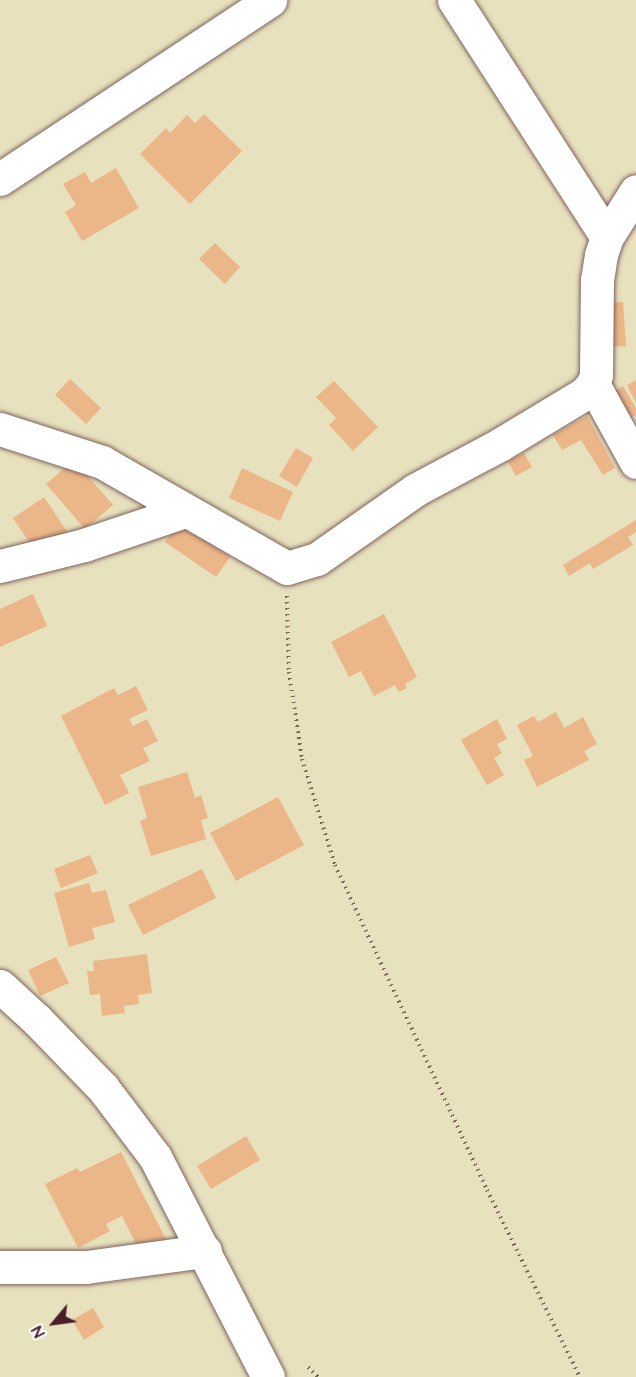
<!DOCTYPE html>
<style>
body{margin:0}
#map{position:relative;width:636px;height:1377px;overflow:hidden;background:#e7e1be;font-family:"Architects Daughter",sans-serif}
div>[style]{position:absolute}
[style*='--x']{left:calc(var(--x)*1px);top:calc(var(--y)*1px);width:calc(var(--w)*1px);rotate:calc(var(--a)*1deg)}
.building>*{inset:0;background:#ebb688}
.path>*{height:4px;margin-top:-2px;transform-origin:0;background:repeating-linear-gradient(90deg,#81635e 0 1.5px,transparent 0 6px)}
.roads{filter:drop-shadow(0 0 2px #81635e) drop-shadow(0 0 2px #81635e)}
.minor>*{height:33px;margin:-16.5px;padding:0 16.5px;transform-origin:16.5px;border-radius:16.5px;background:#fff}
span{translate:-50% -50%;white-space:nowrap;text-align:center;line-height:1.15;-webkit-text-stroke:6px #fff;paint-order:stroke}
.north{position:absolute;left:24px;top:1293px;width:60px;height:60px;-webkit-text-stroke:4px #fff;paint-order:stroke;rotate:241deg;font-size:16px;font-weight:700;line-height:24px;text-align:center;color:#4a1f2b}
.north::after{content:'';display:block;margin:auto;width:21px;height:27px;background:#4a1f2b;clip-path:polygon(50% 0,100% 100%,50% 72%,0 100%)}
</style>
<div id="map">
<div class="building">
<div style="clip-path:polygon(204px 114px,242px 151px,190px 204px,140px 154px,166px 128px,170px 133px,187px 115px,195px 123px)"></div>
<div style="clip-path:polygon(116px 168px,139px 208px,82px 241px,65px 212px,76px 205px,63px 184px,85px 172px,91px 183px)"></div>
<div style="clip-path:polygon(215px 243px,240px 267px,225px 284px,199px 259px)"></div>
<div style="clip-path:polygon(623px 302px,626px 346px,608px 347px,605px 303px)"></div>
<div style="clip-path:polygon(70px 379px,101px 408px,86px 424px,55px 395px)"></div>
<div style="clip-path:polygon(636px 380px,636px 403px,627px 385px)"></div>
<div style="clip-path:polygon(334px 381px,378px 427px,353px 451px,329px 425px,336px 418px,316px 397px)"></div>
<div style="clip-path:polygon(623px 386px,636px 408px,636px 415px,626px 420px,611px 393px)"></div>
<div style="clip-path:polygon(587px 416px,615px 468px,603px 475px,581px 440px,562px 450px,553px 435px)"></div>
<div style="clip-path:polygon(296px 448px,313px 458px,297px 487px,279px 476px)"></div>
<div style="clip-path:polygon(524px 453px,532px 467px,516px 476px,508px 462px)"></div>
<div style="clip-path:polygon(74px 460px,113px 505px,85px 529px,46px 484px)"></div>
<div style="clip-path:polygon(242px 468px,293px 492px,280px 521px,229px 498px)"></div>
<div style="clip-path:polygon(44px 497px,68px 533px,35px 551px,13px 518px)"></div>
<div style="clip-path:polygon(636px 520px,636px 532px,628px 537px,633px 545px,593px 569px,590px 563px,569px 576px,563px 565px)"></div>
<div style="clip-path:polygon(179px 522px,230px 557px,216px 577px,165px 542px)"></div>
<div style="clip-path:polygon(33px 594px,47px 626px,0 647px,0 609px)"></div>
<div style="clip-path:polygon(384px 614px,417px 677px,405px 684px,407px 688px,399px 692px,395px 685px,374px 696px,361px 671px,349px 677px,331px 642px)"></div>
<div style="clip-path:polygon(136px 686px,148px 710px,129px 719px,133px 726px,147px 719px,158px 741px,143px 748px,150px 761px,120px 775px,129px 793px,105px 805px,61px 716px,114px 688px,118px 695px)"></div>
<div style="clip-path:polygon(556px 712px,564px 728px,583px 717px,597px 744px,584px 751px,589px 760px,537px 787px,524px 760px,533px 756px,517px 725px,534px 716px,538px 722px)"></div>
<div style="clip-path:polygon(497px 719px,507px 739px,497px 744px,502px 753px,494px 758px,504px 775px,487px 785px,461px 740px)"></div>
<div style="clip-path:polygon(187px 772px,195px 798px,201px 795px,208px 818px,201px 820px,206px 839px,151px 856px,140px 821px,147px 818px,138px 787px)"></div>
<div style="clip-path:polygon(278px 797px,304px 845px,236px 881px,210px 833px)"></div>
<div style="clip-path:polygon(90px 855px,98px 873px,61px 888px,54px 869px)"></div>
<div style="clip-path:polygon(202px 869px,216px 898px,143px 935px,128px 905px)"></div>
<div style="clip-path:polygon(89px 883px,92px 893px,106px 890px,115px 922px,92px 928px,95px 939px,69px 947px,54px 893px)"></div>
<div style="clip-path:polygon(147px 954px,152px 993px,138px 995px,139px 1004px,124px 1006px,125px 1013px,102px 1016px,100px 994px,90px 995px,87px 971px,94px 971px,93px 961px)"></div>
<div style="clip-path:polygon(56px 957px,69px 983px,40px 996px,28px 970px)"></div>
<div style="clip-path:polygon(246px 1136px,260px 1160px,211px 1189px,197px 1166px)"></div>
<div style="clip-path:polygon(121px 1152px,167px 1241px,141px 1254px,122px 1216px,106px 1224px,110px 1231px,78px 1248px,45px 1184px,77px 1168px,80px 1172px)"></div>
<div style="clip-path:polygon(93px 1308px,104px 1327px,84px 1340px,72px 1320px)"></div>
</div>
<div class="path">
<div style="--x:287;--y:596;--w:76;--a:88.5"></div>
<div style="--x:289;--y:672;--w:88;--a:81.5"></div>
<div style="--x:302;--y:759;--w:111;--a:72.7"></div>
<div style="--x:335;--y:865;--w:359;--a:64.9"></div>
<div style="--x:487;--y:1190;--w:209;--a:63.6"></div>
<div style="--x:308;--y:1367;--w:14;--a:45"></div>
</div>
<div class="roads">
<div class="minor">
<div style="--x:454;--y:0;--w:282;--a:57.2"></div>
<div style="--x:0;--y:179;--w:324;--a:-33.5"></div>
<div style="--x:593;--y:384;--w:89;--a:61.1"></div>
<div style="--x:0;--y:429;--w:107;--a:17.9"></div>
<div style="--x:102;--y:462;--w:213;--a:29.8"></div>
<div style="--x:287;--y:568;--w:31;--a:-17"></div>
<div style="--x:317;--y:559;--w:120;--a:-35.1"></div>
<div style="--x:415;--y:490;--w:98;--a:-28.1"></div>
<div style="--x:501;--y:444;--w:97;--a:-31.1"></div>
<div style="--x:584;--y:394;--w:13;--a:-48"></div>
<div style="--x:593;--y:384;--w:9;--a:-72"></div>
<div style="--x:596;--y:375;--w:95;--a:-89.4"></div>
<div style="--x:597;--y:280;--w:25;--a:-81"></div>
<div style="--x:601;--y:255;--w:19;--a:-72"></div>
<div style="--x:607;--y:237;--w:54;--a:-57.8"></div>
<div style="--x:0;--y:566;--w:87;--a:-14"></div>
<div style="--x:84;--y:545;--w:107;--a:-18.6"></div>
<div style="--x:0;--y:986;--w:50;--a:42.6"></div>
<div style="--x:37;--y:1020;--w:95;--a:45.9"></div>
<div style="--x:103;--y:1088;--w:86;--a:53"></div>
<div style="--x:155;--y:1157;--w:247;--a:62.8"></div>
<div style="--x:0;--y:1267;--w:86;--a:0"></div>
<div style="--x:86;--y:1267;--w:120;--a:-7.7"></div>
</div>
</div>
<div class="north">N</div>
</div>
